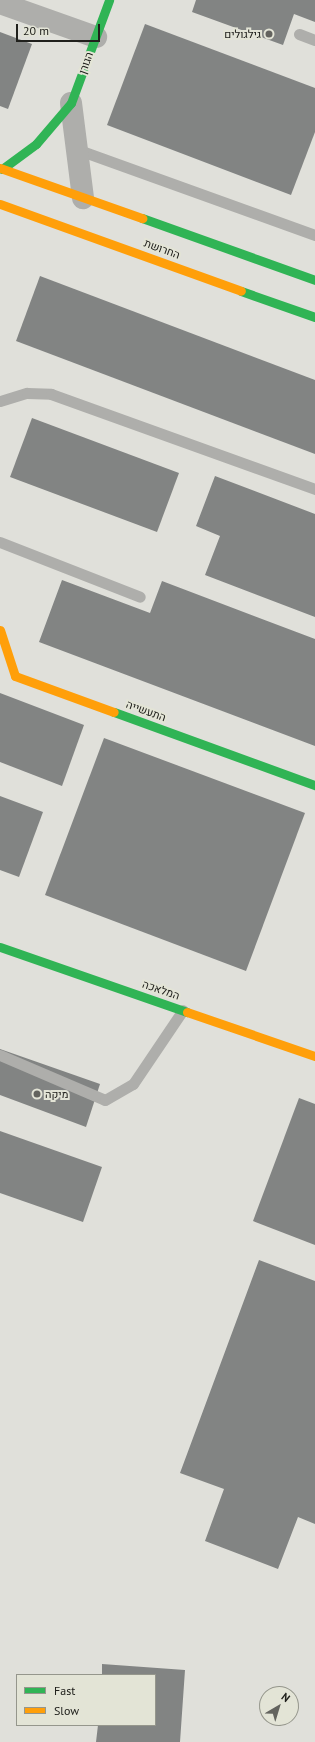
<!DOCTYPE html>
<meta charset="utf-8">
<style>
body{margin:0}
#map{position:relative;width:315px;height:1742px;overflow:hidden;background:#e0e0da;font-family:"PT Sans",Heebo,sans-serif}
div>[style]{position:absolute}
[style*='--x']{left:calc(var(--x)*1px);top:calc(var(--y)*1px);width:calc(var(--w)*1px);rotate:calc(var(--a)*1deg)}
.building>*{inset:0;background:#828483}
.lane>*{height:11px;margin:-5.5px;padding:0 5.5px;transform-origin:5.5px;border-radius:5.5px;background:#aeaeab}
.street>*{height:22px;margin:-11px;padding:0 11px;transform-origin:11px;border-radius:11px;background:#aeaeab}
.fast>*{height:9px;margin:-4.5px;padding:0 4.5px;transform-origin:4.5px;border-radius:4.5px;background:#30b455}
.slow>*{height:9px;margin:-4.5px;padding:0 4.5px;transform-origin:4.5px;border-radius:4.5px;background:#ff9f0a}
.dots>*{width:11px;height:11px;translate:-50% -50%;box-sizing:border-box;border:2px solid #e3e4d6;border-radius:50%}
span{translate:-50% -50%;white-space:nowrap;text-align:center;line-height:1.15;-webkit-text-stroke:4px #e3e4d6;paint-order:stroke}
.poi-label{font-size:11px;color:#20201c}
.right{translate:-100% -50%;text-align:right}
.left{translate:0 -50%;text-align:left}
.street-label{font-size:11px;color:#20201c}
.legend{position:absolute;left:16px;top:1674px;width:140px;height:52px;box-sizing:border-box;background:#e3e4d6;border:1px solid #95968c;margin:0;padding:5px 7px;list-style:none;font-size:12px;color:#20201c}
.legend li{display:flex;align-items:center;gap:8px;height:20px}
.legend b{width:20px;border:1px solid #95968c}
.north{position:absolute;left:259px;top:1686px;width:40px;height:40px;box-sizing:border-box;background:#e3e4d6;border:1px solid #95968c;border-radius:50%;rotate:38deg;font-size:11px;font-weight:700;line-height:16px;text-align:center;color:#20201c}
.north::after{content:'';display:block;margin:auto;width:14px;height:18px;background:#63635e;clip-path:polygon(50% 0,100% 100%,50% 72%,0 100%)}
.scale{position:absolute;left:16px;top:24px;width:84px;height:18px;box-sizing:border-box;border:2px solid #20201c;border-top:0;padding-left:5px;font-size:12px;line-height:14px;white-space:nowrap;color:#20201c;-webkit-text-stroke:3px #e3e4d6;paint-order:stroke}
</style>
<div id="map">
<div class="building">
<div style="clip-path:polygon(196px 0,315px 0,315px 22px,294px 14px,283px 45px,192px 12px)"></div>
<div style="clip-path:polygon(145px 24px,315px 88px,315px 132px,291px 195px,107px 125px)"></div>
<div style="clip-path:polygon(0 32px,32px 44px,8px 109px,0 106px)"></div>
<div style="clip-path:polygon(40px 276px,315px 380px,315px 454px,16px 341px)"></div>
<div style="clip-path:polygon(32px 418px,179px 473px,157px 532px,10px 477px)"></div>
<div style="clip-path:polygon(215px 476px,315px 514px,315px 617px,205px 575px,220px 536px,196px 526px)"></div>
<div style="clip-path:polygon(62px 580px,150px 613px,162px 581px,315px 639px,315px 746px,39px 642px)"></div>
<div style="clip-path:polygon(0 693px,84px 725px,62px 786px,0 762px)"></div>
<div style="clip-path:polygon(104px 738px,305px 813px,246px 971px,45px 895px)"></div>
<div style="clip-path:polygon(0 796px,43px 812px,19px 877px,0 870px)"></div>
<div style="clip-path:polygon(0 1049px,100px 1084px,86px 1127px,0 1095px)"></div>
<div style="clip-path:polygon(299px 1098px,315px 1104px,315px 1245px,253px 1221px)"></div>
<div style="clip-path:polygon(0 1131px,102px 1167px,83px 1222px,0 1193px)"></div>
<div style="clip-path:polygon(259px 1260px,315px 1281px,315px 1524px,298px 1517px,278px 1569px,205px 1541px,224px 1489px,180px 1473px)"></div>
<div style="clip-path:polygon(102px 1664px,185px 1670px,180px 1742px,96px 1742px,98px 1725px,155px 1725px,155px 1675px,102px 1675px)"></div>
</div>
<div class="lane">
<div style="--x:299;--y:34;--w:17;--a:21"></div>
<div style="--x:76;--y:149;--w:254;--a:19.8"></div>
<div style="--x:0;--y:401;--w:28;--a:-17"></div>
<div style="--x:27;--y:393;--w:24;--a:2"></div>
<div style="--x:51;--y:394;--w:281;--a:19.8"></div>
<div style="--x:0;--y:542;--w:150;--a:21.4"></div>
<div style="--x:0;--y:1055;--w:114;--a:23.2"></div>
<div style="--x:105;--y:1100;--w:32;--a:-30"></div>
<div style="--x:133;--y:1084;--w:89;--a:-56"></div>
</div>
<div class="street">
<div style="--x:0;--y:3;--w:102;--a:19.5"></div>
<div style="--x:71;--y:103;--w:96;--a:82.8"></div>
</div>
<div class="fast">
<div style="--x:2;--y:169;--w:42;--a:-36.3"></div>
<div style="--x:36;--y:144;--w:54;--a:-49.5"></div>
<div style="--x:71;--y:103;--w:110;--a:-69.7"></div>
<div style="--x:142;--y:218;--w:184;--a:19.7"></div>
<div style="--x:241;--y:291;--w:78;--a:19.4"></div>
<div style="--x:114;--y:712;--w:214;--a:20"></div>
<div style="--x:0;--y:947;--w:198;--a:19.2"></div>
</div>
<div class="slow">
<div style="--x:0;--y:168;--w:151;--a:19.4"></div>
<div style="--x:0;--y:204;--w:256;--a:19.8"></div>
<div style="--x:0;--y:630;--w:48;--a:71.9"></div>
<div style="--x:15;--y:676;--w:105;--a:20"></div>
<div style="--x:187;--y:1012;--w:135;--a:19"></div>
</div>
<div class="dots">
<div style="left:269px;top:34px;background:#63635e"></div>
<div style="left:37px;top:1094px;background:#63635e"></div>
</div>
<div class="poi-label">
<span class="right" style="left:261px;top:34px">גילגולים</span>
<span class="left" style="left:45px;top:1094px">מיקה</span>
</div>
<div class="street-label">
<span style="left:86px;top:63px;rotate:-70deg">הגורן</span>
<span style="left:162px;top:249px;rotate:20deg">החרושת</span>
<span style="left:146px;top:711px;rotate:20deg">התעשייה</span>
<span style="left:161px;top:990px;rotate:19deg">המלאכה</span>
</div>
<ul class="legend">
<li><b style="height:5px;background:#30b455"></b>Fast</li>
<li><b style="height:5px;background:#ff9f0a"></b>Slow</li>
</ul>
<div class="north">N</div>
<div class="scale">20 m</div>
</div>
